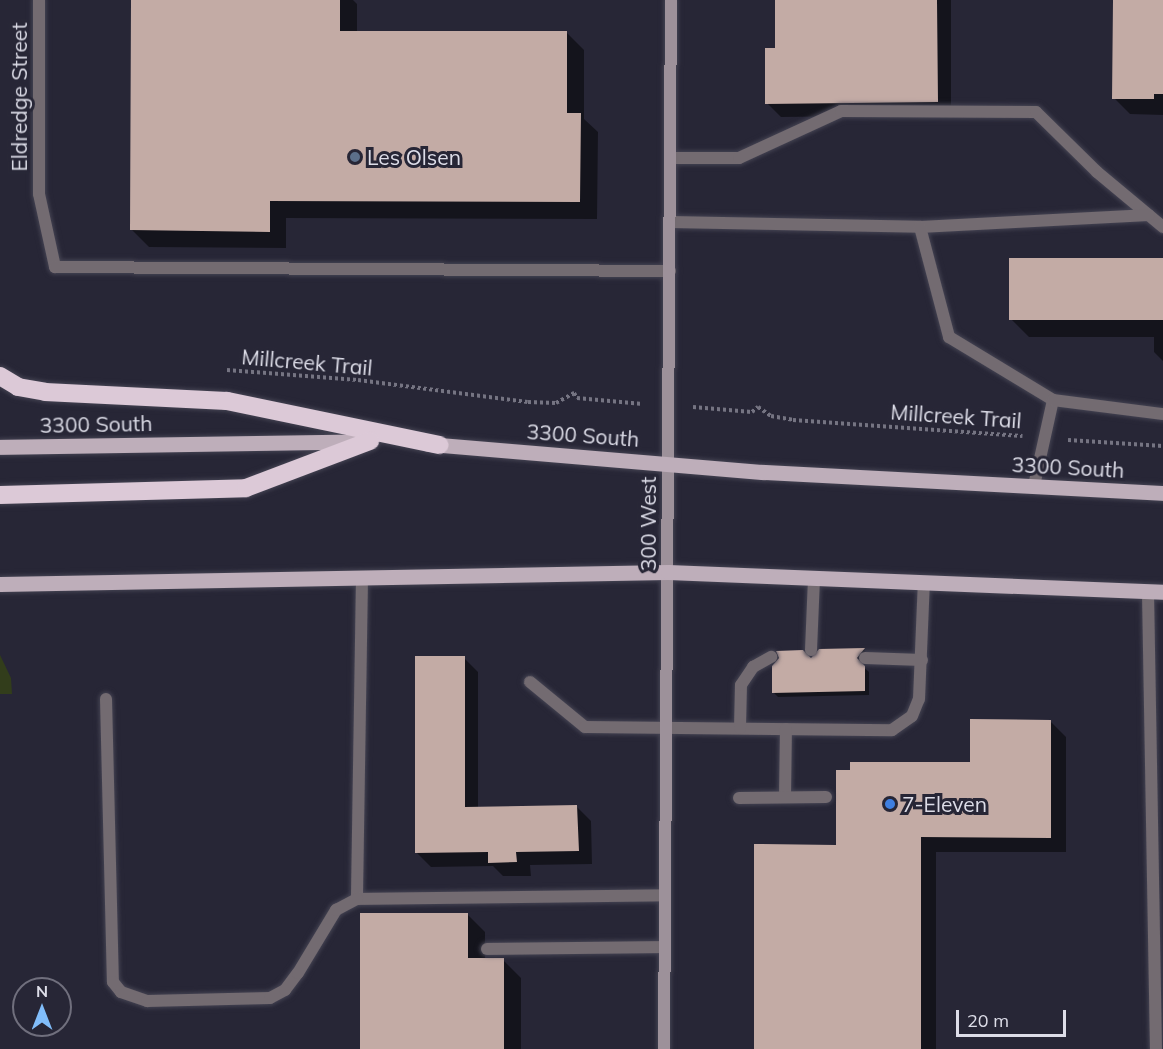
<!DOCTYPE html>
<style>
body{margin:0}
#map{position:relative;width:1163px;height:1049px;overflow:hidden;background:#272636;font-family:Mulish,sans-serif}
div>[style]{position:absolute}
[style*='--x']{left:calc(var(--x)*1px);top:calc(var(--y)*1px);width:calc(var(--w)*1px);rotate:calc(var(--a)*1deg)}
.green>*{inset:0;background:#323d1b}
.shadow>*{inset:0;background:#0007}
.building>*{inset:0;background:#c3aba5}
.path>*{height:4px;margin-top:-2px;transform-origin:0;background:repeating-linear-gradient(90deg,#757482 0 3px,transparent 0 6px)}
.roads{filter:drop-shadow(0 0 2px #444352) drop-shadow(0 0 2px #444352)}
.lane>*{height:12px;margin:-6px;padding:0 6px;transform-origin:6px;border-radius:6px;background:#736b71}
.street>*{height:12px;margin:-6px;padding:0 6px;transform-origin:6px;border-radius:6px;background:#736b71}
.secondary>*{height:12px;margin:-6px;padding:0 6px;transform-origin:6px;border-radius:6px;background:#9d919a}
.primary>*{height:15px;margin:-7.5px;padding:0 7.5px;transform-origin:7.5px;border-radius:7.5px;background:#beaeba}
.highway>*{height:18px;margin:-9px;padding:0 9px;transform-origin:9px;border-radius:9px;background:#dcc9d7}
.dots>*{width:16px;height:16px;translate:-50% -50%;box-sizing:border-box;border:3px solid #272636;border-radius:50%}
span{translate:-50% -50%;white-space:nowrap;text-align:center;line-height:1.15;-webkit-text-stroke:6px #272636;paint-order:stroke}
.street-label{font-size:21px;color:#dddde8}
.poi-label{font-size:21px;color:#dddde8}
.left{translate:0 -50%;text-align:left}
.north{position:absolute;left:12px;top:977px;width:60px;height:60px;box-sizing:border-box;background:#272636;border:2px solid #706f7d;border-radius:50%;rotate:0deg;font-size:16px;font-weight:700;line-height:24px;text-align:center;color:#dddde8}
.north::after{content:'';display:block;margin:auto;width:21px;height:27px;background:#81bdfa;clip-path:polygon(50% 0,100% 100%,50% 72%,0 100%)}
.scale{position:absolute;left:956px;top:1010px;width:110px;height:27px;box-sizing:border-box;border:3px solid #dddde8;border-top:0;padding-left:8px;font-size:18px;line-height:21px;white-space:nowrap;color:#dddde8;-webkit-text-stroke:4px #272636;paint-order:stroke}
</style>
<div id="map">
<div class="green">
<div style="clip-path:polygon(0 655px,11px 678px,12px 694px,0 694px)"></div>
</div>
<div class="shadow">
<div style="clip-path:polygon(131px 0,353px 0,357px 4px,357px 32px,567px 33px,584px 50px,584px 119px,598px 132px,597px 219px,286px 218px,286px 248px,149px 247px,132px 230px)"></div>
<div style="clip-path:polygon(776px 0,951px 0,951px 115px,781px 117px,767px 103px,776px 50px)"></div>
<div style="clip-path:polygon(1114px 0,1163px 0,1163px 115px,1130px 114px,1114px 98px)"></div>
<div style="clip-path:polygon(1163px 260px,1163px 361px,1154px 352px,1154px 337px,1029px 337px,1011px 319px)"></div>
<div style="clip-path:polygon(864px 650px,868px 654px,860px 664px,869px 672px,869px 695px,778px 697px,774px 693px,820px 651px)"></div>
<div style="clip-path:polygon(464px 658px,478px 672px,478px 809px,577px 807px,591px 821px,592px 864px,530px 865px,531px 876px,503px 876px,493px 866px,431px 867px,417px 853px)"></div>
<div style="clip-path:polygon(1050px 721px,1066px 737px,1066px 852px,936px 852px,936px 1049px,755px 1049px,838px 846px,972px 764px)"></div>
<div style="clip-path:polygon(467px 914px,485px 932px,485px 960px,503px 960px,521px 978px,521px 1049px,363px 1049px)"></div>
</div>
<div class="building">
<div style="clip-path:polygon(131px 0,340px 0,340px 31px,567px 31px,567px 113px,581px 113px,580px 202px,270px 201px,270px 232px,130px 230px)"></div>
<div style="clip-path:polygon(775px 0,937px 0,938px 102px,765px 104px,765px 48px,775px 48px)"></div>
<div style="clip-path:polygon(1113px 0,1163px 0,1163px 94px,1154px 94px,1154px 99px,1112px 99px)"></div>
<div style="clip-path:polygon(1009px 258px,1163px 258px,1163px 320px,1009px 320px)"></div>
<div style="clip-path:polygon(865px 648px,857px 658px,865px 666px,865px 691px,772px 693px,772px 666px,779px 658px,776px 651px,803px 650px,811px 658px,819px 649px)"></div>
<div style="clip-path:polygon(415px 656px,465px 656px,465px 807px,577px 805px,579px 851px,516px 852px,517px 862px,488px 863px,488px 852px,415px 853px)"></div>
<div style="clip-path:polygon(970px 719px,1051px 720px,1051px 838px,921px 837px,921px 1049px,754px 1049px,754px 844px,836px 845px,836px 770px,850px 770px,850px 762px,970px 762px)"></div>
<div style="clip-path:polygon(360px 913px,468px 913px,468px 958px,504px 958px,504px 1049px,360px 1049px)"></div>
</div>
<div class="path">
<div style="--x:227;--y:370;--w:131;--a:4.4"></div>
<div style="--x:358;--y:380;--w:171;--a:7.4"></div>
<div style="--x:528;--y:402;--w:28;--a:2"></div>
<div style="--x:556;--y:403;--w:21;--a:-29"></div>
<div style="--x:574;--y:393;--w:6;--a:59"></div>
<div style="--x:577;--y:398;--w:66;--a:5.2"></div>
<div style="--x:693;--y:407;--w:59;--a:4.8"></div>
<div style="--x:752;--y:412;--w:8;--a:-40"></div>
<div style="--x:758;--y:407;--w:16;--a:35"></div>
<div style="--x:771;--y:416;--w:22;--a:10"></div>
<div style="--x:793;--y:420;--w:230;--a:4"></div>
<div style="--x:1068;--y:440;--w:95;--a:3.6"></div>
</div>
<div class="roads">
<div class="lane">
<div style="--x:670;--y:158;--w:69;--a:0"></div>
<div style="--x:739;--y:158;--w:112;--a:-24.7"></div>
<div style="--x:841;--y:111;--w:195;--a:0.3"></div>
<div style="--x:1036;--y:112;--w:86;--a:44.5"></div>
<div style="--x:1097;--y:172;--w:86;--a:39.8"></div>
<div style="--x:39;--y:194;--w:75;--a:77.6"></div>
<div style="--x:55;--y:267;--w:615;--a:0.37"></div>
<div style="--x:670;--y:222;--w:250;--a:1.1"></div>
<div style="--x:920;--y:227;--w:229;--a:-3"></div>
<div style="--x:920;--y:227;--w:114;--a:75.2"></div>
<div style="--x:949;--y:337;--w:122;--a:31.2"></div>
<div style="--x:1053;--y:400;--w:88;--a:102.5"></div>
<div style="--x:1053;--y:400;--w:111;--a:7.3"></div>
<div style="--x:362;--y:577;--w:322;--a:90.9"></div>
<div style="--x:357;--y:899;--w:307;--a:-0.7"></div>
<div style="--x:1148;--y:592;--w:457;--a:89"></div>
<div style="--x:811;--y:650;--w:73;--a:-87.6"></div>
<div style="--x:865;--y:658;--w:57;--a:2"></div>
<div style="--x:530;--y:682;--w:71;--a:39.3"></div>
<div style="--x:585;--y:727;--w:307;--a:0.6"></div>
<div style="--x:892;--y:730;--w:24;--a:-35"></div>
<div style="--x:912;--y:716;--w:18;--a:-68"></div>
<div style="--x:919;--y:699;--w:117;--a:-87.6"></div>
<div style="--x:106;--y:699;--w:283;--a:88.6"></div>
<div style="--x:113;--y:982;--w:13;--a:51"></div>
<div style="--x:121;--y:992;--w:28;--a:19"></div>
<div style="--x:147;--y:1001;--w:123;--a:-1.4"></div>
<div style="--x:270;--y:998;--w:17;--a:-28"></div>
<div style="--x:285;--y:990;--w:21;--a:-53"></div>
<div style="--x:298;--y:973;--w:74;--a:-58.9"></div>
<div style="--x:336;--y:910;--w:24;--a:-28"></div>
<div style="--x:740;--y:728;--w:43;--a:-88.7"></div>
<div style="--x:741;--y:685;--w:22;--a:-56"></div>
<div style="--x:753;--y:667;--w:21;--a:-29"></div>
<div style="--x:785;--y:797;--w:68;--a:-89.2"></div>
<div style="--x:739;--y:798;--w:87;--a:-0.7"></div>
<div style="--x:487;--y:949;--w:177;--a:-0.6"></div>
</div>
<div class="street">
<div style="--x:39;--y:194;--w:194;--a:-90"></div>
</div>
<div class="secondary">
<div style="--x:664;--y:1049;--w:1049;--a:-89.62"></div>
</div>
<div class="primary">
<div style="--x:429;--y:444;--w:335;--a:4.8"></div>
<div style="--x:763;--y:472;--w:401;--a:3"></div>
<div style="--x:0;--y:447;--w:363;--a:-0.9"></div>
<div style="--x:0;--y:584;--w:668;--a:-1.03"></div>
<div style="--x:668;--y:572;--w:495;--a:2.3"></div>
</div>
<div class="highway">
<div style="--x:0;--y:376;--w:21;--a:31"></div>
<div style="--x:18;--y:387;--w:27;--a:10"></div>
<div style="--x:45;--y:392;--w:182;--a:2.8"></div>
<div style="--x:227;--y:401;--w:217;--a:11.7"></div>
<div style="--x:0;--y:495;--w:246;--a:-1.6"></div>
<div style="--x:246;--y:488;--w:133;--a:-20.8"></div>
</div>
</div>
<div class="dots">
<div style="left:355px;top:157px;background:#5c6f8a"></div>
<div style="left:890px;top:804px;background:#3f7fe0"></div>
</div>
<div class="street-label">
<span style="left:19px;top:97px;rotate:-90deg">Eldredge Street</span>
<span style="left:307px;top:362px;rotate:5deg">Millcreek Trail</span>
<span style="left:956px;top:416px;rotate:4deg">Millcreek Trail</span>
<span style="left:96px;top:424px;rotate:-1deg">3300 South</span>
<span style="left:583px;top:435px;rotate:4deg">3300 South</span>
<span style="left:1068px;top:467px;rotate:3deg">3300 South</span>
<span style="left:648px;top:524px;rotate:-90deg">300 West</span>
</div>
<div class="poi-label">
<span class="left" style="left:367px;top:157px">Les Olsen</span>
<span class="left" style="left:902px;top:804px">7-Eleven</span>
</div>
<div class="north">N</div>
<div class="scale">20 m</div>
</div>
